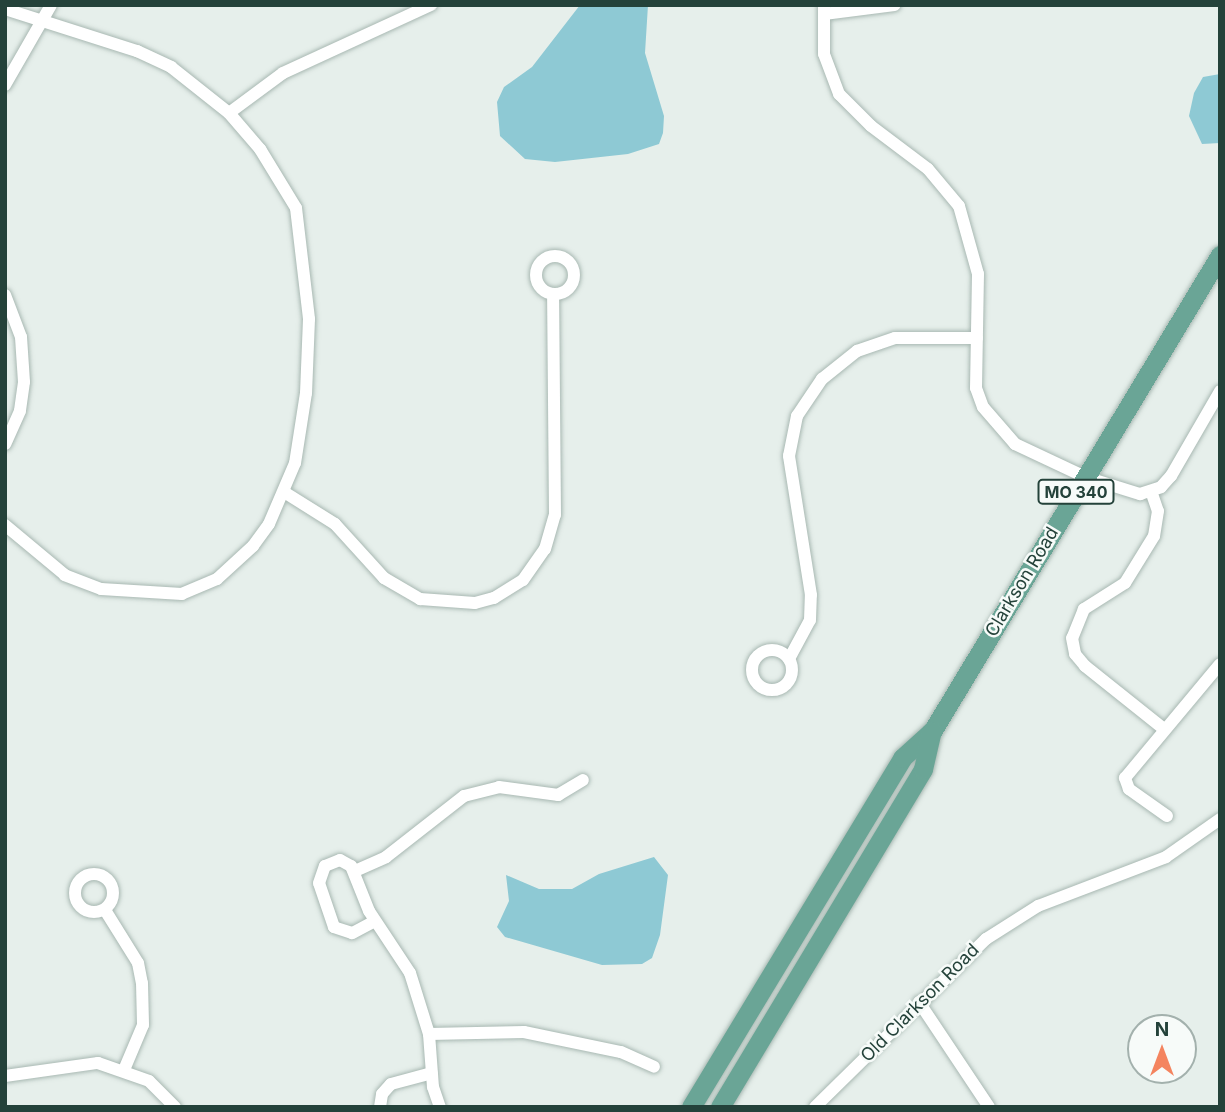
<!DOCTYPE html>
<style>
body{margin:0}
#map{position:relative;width:1225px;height:1112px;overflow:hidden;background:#e6efeb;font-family:Inter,sans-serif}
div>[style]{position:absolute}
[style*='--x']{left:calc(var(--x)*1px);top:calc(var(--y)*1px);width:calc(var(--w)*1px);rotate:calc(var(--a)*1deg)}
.water>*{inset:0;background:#8ec9d4}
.roads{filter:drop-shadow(0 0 2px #a8b8b2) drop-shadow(0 0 2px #a8b8b2)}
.minor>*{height:12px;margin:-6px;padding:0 6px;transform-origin:6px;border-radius:6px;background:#fff}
.minor>.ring{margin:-6px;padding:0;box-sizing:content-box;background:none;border:12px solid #fff;border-radius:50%}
.primary>*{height:19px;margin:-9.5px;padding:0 9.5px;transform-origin:9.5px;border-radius:9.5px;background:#6aa596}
span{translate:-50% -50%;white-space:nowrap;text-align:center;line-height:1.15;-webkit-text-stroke:5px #f7fbf9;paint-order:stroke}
.shield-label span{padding:2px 5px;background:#f7fbf9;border:2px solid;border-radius:5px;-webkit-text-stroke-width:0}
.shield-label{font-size:16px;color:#24423a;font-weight:700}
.street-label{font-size:18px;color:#24423a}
.frame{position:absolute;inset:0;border:7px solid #24423a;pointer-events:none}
.north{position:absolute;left:1127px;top:1014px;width:70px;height:70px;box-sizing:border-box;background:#f7fbf9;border:2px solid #a3b1ad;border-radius:50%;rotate:0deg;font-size:19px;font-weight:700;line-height:28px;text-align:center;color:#24423a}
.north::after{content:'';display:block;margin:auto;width:24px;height:32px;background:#f4845f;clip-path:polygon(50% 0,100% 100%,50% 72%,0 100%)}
</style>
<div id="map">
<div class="water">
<div style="clip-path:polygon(580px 5px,648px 5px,645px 53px,664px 116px,663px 133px,659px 144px,628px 154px,555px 162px,525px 159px,500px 136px,497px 102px,504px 87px,532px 67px)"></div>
<div style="clip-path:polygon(1220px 74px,1220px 143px,1202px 144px,1189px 116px,1194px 93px,1203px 77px)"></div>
<div style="clip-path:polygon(654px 857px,668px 875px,660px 935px,652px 958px,642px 964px,602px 965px,505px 937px,497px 927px,509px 901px,506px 875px,539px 889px,572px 889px,599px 874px)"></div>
</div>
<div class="roads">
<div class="minor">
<div style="--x:824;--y:5;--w:49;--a:90"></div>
<div style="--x:824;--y:54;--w:43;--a:69.4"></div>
<div style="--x:839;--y:94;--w:45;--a:45"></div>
<div style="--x:871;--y:126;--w:71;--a:37"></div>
<div style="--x:928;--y:169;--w:48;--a:50"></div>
<div style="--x:959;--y:206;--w:71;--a:74.4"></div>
<div style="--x:978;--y:274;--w:114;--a:91"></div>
<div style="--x:976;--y:388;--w:20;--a:70"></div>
<div style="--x:983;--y:407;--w:49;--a:49.1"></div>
<div style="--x:1015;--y:444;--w:77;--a:25.2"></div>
<div style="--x:1085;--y:477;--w:58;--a:17.2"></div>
<div style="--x:1140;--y:494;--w:22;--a:-18"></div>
<div style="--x:1161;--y:487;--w:15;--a:-48"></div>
<div style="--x:1171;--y:476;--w:98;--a:-60"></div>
<div style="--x:5;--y:9;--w:139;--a:17.7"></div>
<div style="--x:137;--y:51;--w:38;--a:25"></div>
<div style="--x:171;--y:67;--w:74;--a:38.4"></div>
<div style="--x:229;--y:113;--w:48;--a:49.3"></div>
<div style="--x:260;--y:149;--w:69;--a:58.6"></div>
<div style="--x:296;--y:208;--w:112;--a:83.3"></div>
<div style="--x:309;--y:319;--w:74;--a:92.3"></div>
<div style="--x:306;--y:393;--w:71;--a:98.9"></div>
<div style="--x:295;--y:463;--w:66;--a:113.1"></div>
<div style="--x:269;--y:524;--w:27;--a:126"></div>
<div style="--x:253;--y:546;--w:49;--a:137.5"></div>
<div style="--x:217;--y:579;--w:38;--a:157"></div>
<div style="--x:182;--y:594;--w:81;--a:-176.5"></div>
<div style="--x:101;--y:589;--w:39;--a:-159"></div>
<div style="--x:65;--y:575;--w:78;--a:-140.2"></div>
<div style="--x:824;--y:14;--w:71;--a:-7.3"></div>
<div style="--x:5;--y:85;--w:92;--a:-60.1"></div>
<div style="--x:229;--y:113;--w:67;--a:-36.5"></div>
<div style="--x:283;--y:73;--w:163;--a:-24.7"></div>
<div class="ring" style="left:536px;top:256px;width:26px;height:26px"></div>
<div style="--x:5;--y:295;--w:45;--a:69.1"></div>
<div style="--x:21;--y:337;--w:45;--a:86.2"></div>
<div style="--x:24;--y:382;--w:29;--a:98"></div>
<div style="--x:20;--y:411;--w:36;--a:114"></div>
<div style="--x:1151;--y:491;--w:21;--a:71"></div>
<div style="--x:1158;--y:511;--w:25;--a:99"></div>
<div style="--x:1154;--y:536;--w:55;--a:121.7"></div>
<div style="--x:1125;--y:583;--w:49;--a:147.6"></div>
<div style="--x:1084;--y:609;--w:31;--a:112"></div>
<div style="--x:1072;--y:638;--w:16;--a:79"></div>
<div style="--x:1075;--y:654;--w:16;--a:50"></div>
<div style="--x:1085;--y:666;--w:101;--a:38.6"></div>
<div style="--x:284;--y:492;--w:60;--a:32.1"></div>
<div style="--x:335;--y:524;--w:73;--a:47.8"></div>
<div style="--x:384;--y:578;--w:42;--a:30.3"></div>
<div style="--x:420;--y:599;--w:55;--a:4.2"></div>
<div style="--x:475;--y:603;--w:20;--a:-15"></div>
<div style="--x:494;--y:598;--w:34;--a:-32"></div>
<div style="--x:523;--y:580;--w:38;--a:-55"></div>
<div style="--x:545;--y:549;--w:35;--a:-74"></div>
<div style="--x:555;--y:515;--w:221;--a:-90.5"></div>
<div class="ring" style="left:752px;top:650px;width:28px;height:28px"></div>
<div style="--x:789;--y:659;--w:44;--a:-61.7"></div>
<div style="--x:810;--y:620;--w:25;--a:-88"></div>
<div style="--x:811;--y:595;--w:141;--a:-99"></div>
<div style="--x:789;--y:456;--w:41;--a:-78.7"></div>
<div style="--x:797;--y:416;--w:45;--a:-56"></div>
<div style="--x:822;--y:379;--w:45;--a:-38.7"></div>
<div style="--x:857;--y:351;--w:40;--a:-18.9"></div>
<div style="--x:895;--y:338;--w:82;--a:0"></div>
<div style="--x:1167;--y:816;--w:47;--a:-144.6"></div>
<div style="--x:1129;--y:789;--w:12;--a:-110"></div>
<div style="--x:1125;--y:778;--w:148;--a:-50.2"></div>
<div style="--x:355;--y:871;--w:34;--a:-24"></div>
<div style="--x:386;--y:857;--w:99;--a:-38"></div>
<div style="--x:464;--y:796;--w:36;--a:-14"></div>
<div style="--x:499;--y:787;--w:60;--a:7.7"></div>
<div style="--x:558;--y:795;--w:29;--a:-31"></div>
<div class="ring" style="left:75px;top:874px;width:26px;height:26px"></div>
<div style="--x:105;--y:910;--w:62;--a:58.1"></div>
<div style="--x:138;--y:963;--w:20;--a:79"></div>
<div style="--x:142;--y:983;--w:42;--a:88.6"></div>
<div style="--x:143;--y:1025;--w:49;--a:112.9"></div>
<div style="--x:375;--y:921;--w:26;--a:152"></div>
<div style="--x:352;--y:933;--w:19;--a:-162"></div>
<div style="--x:334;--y:927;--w:46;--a:-108.8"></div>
<div style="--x:319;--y:883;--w:18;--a:-71"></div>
<div style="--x:325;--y:866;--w:16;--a:-22"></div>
<div style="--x:340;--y:860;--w:13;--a:29"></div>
<div style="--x:351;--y:866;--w:48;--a:68.2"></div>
<div style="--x:369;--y:911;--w:74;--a:56.5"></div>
<div style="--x:410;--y:973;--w:64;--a:72.7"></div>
<div style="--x:429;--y:1034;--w:53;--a:85.7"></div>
<div style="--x:433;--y:1087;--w:21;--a:71"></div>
<div style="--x:919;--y:1002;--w:126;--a:56.3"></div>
<div style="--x:429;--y:1034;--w:95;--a:-1.2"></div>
<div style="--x:524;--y:1032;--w:99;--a:11.7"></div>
<div style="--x:621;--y:1052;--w:36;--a:24"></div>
<div style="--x:5;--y:1076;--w:94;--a:-8"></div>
<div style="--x:98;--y:1063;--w:54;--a:19.4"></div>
<div style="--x:149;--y:1081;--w:37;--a:45"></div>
<div style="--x:380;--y:1107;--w:13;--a:-81"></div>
<div style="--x:382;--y:1094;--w:13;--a:-48"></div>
<div style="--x:391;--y:1084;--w:42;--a:-15"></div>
<div style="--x:815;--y:1107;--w:240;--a:-44.5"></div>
<div style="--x:986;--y:939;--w:62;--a:-32.4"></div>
<div style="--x:1038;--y:906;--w:137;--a:-20.9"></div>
<div style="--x:1166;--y:857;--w:66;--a:-35.1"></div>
</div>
<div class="primary">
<div style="--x:691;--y:1107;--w:408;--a:-58.8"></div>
<div style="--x:902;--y:758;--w:42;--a:-42.1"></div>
<div style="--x:933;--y:730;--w:555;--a:-58.86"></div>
<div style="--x:720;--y:1107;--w:394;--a:-59"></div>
<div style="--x:923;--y:769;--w:39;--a:-77"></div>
</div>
</div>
<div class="shield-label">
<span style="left:1076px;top:492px">MO 340</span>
</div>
<div class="street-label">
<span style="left:1022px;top:582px;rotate:-59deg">Clarkson Road</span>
<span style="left:920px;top:1003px;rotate:-45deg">Old Clarkson Road</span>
</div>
<div class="frame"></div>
<div class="north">N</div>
</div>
